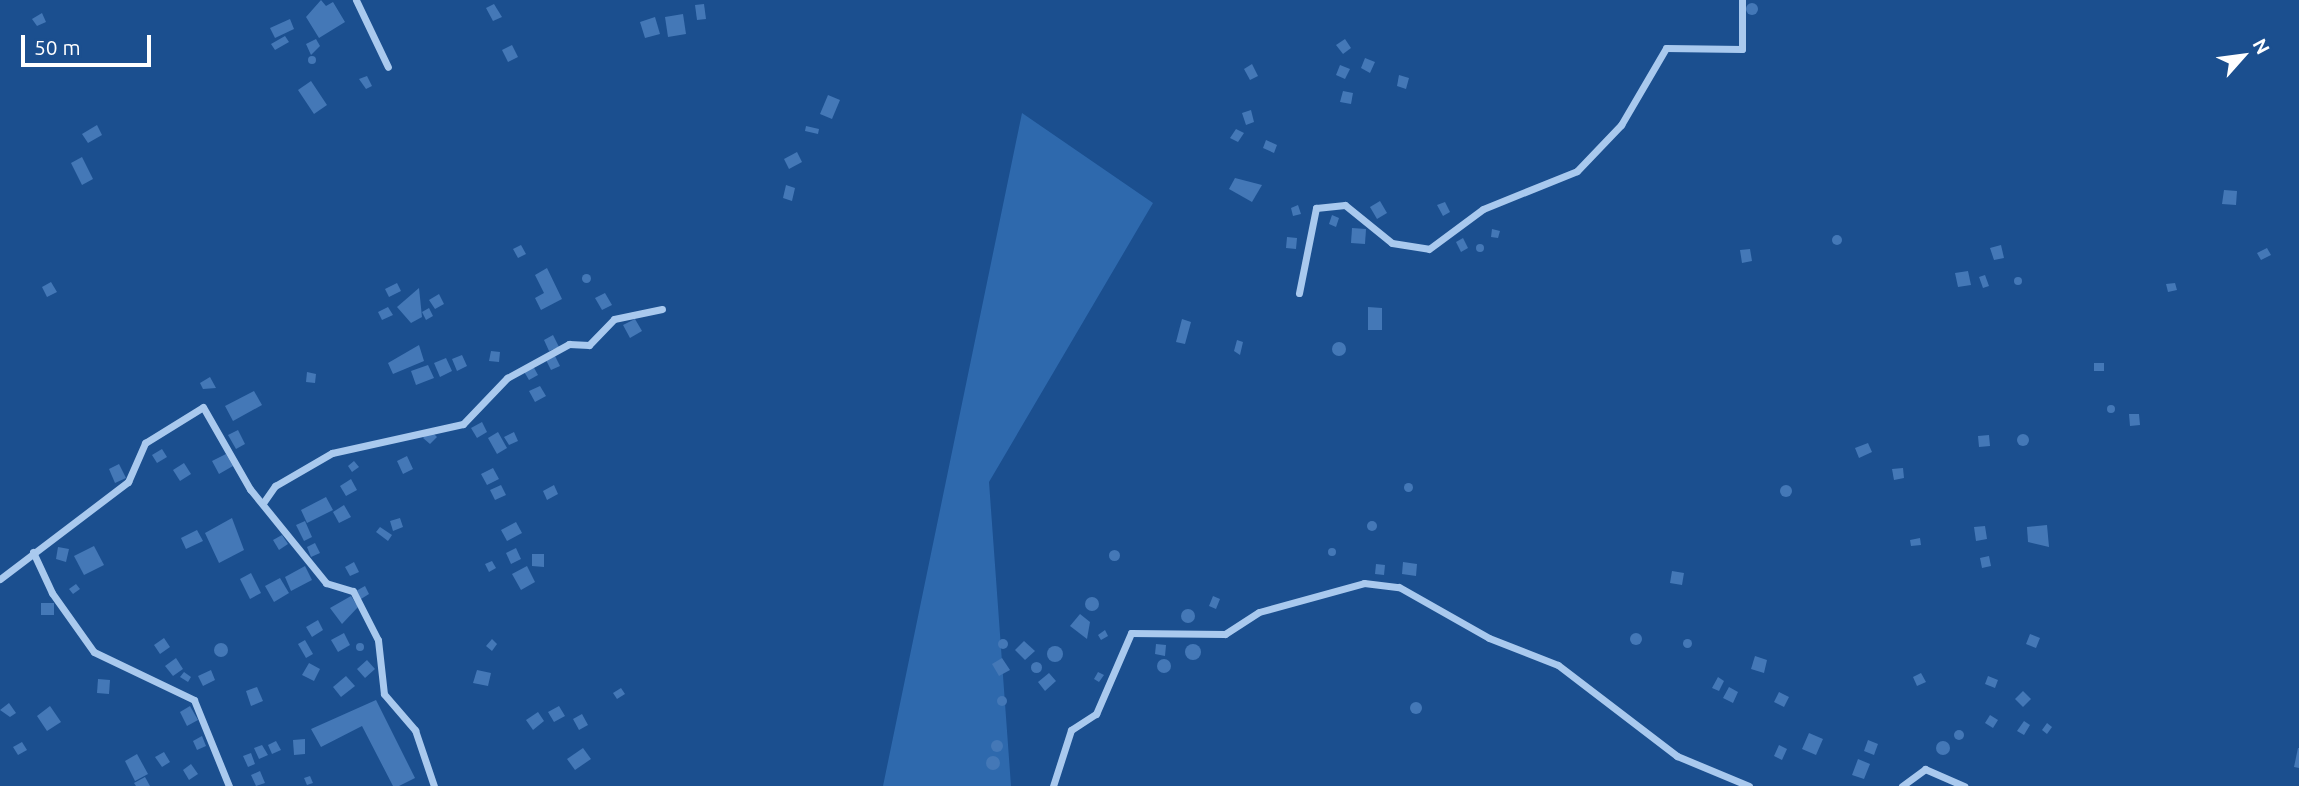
<!DOCTYPE html>
<style>
body{margin:0}
#map{position:relative;width:2299px;height:786px;overflow:hidden;background:#1b4f8f;font-family:Ubuntu,sans-serif}
div>[style]{position:absolute}
[style*='--x']{left:calc(var(--x)*1px);top:calc(var(--y)*1px);width:calc(var(--w)*1px);rotate:calc(var(--a)*1deg)}
.green>*{inset:0;background:#2e69ad}
.building>*{inset:0;background:#4478b7}
.round{border-radius:50%}
.street>*{height:7px;margin:-3.5px;padding:0 3.5px;transform-origin:3.5px;border-radius:3.5px;background:#a9c9ee}
span{translate:-50% -50%;white-space:nowrap;text-align:center;line-height:1.15;-webkit-text-stroke:7px #1b4f8f;paint-order:stroke}
.north{position:absolute;left:2208px;top:21px;width:70px;height:70px;-webkit-text-stroke:5px #1b4f8f;paint-order:stroke;rotate:62deg;font-size:19px;font-weight:700;line-height:28px;text-align:center;color:#fff}
.north::after{content:'';display:block;margin:auto;width:24px;height:32px;background:#fff;clip-path:polygon(50% 0,100% 100%,50% 72%,0 100%)}
.scale{position:absolute;left:21px;top:35px;width:130px;height:32px;box-sizing:border-box;border:4px solid #fff;border-top:0;padding-left:9px;font-size:21px;line-height:24px;white-space:nowrap;color:#fff;-webkit-text-stroke:5px #1b4f8f;paint-order:stroke}
</style>
<div id="map">
<div class="green">
<div style="clip-path:polygon(1022px 113px,1153px 203px,989px 482px,1011px 786px,883px 786px)"></div>
</div>
<div class="building">
<div style="clip-path:polygon(321px 0,326px 6px,333px 2px,345px 22px,319px 38px,306px 17px)"></div>
<div class="round" style="left:1746px;top:3px;width:12px;height:12px"></div>
<div style="clip-path:polygon(494px 4px,502px 17px,493px 21px,486px 8px)"></div>
<div style="clip-path:polygon(704px 4px,706px 19px,697px 20px,695px 5px)"></div>
<div style="clip-path:polygon(42px 13px,46px 22px,37px 26px,32px 19px)"></div>
<div style="clip-path:polygon(683px 14px,686px 34px,668px 37px,665px 17px)"></div>
<div style="clip-path:polygon(655px 17px,660px 34px,645px 38px,640px 22px)"></div>
<div style="clip-path:polygon(290px 19px,294px 29px,275px 38px,270px 28px)"></div>
<div style="clip-path:polygon(285px 36px,289px 42px,275px 50px,271px 44px)"></div>
<div style="clip-path:polygon(316px 39px,320px 46px,311px 55px,306px 44px)"></div>
<div style="clip-path:polygon(1345px 39px,1351px 48px,1343px 54px,1336px 45px)"></div>
<div style="clip-path:polygon(512px 45px,518px 57px,508px 62px,502px 50px)"></div>
<div class="round" style="left:308px;top:56px;width:8px;height:8px"></div>
<div style="clip-path:polygon(1365px 58px,1375px 62px,1370px 73px,1361px 68px)"></div>
<div style="clip-path:polygon(1252px 64px,1258px 76px,1250px 80px,1244px 69px)"></div>
<div style="clip-path:polygon(1340px 65px,1350px 69px,1345px 79px,1336px 75px)"></div>
<div style="clip-path:polygon(1399px 75px,1409px 78px,1406px 89px,1397px 86px)"></div>
<div style="clip-path:polygon(367px 76px,372px 86px,366px 89px,359px 79px)"></div>
<div style="clip-path:polygon(311px 81px,327px 105px,314px 114px,298px 90px)"></div>
<div style="clip-path:polygon(1343px 91px,1353px 93px,1351px 104px,1340px 102px)"></div>
<div style="clip-path:polygon(828px 95px,840px 100px,832px 119px,820px 114px)"></div>
<div style="clip-path:polygon(1251px 110px,1254px 122px,1246px 125px,1242px 113px)"></div>
<div style="clip-path:polygon(97px 125px,102px 135px,88px 143px,82px 134px)"></div>
<div style="clip-path:polygon(806px 126px,819px 129px,818px 134px,805px 131px)"></div>
<div style="clip-path:polygon(1236px 129px,1244px 133px,1238px 142px,1230px 138px)"></div>
<div style="clip-path:polygon(1266px 140px,1277px 145px,1274px 153px,1263px 148px)"></div>
<div style="clip-path:polygon(797px 152px,802px 162px,789px 169px,784px 159px)"></div>
<div style="clip-path:polygon(82px 157px,93px 179px,82px 185px,71px 163px)"></div>
<div style="clip-path:polygon(1235px 178px,1262px 185px,1252px 202px,1229px 189px)"></div>
<div style="clip-path:polygon(786px 185px,795px 188px,792px 201px,783px 198px)"></div>
<div style="clip-path:polygon(2224px 190px,2237px 191px,2236px 205px,2222px 204px)"></div>
<div style="clip-path:polygon(1380px 201px,1387px 213px,1377px 219px,1370px 207px)"></div>
<div style="clip-path:polygon(1445px 202px,1450px 212px,1443px 216px,1437px 205px)"></div>
<div style="clip-path:polygon(1298px 205px,1301px 214px,1293px 216px,1291px 208px)"></div>
<div style="clip-path:polygon(1332px 215px,1339px 218px,1336px 227px,1329px 224px)"></div>
<div style="clip-path:polygon(1352px 228px,1366px 229px,1365px 244px,1351px 243px)"></div>
<div style="clip-path:polygon(1492px 229px,1500px 231px,1498px 238px,1491px 237px)"></div>
<div class="round" style="left:1832px;top:235px;width:10px;height:10px"></div>
<div style="clip-path:polygon(1287px 237px,1297px 238px,1296px 249px,1286px 248px)"></div>
<div style="clip-path:polygon(1463px 238px,1468px 248px,1461px 252px,1456px 242px)"></div>
<div class="round" style="left:1476px;top:244px;width:8px;height:8px"></div>
<div style="clip-path:polygon(521px 245px,526px 254px,518px 258px,513px 249px)"></div>
<div style="clip-path:polygon(2001px 245px,2004px 258px,1994px 260px,1990px 248px)"></div>
<div style="clip-path:polygon(2267px 248px,2271px 255px,2261px 260px,2257px 253px)"></div>
<div style="clip-path:polygon(1750px 249px,1752px 261px,1742px 263px,1740px 250px)"></div>
<div style="clip-path:polygon(547px 268px,562px 299px,541px 310px,535px 298px,544px 293px,535px 275px)"></div>
<div style="clip-path:polygon(1968px 271px,1971px 285px,1958px 287px,1955px 273px)"></div>
<div class="round" style="left:581.5px;top:273.5px;width:9px;height:9px"></div>
<div style="clip-path:polygon(1985px 275px,1989px 286px,1983px 288px,1979px 277px)"></div>
<div class="round" style="left:2014px;top:277px;width:8px;height:8px"></div>
<div style="clip-path:polygon(51px 282px,57px 292px,47px 297px,42px 287px)"></div>
<div style="clip-path:polygon(397px 283px,401px 291px,389px 297px,385px 289px)"></div>
<div style="clip-path:polygon(2175px 283px,2177px 290px,2168px 292px,2166px 284px)"></div>
<div style="clip-path:polygon(419px 288px,422px 317px,411px 323px,397px 307px)"></div>
<div style="clip-path:polygon(605px 293px,612px 305px,602px 310px,595px 298px)"></div>
<div style="clip-path:polygon(439px 294px,444px 304px,435px 309px,429px 300px)"></div>
<div style="clip-path:polygon(388px 307px,393px 315px,382px 320px,378px 312px)"></div>
<div style="clip-path:polygon(1368px 307px,1382px 308px,1382px 330px,1368px 330px)"></div>
<div style="clip-path:polygon(429px 308px,433px 316px,426px 320px,422px 312px)"></div>
<div style="clip-path:polygon(635px 319px,642px 331px,630px 338px,623px 325px)"></div>
<div style="clip-path:polygon(1182px 319px,1191px 322px,1185px 344px,1176px 342px)"></div>
<div style="clip-path:polygon(553px 335px,559px 347px,549px 351px,544px 340px)"></div>
<div style="clip-path:polygon(1237px 340px,1243px 342px,1240px 355px,1234px 351px)"></div>
<div class="round" style="left:1332px;top:342px;width:14px;height:14px"></div>
<div style="clip-path:polygon(419px 345px,424px 361px,393px 374px,388px 363px)"></div>
<div style="clip-path:polygon(491px 351px,500px 352px,499px 362px,489px 361px)"></div>
<div style="clip-path:polygon(462px 355px,467px 366px,457px 371px,452px 359px)"></div>
<div style="clip-path:polygon(555px 356px,560px 366px,551px 370px,546px 360px)"></div>
<div style="clip-path:polygon(446px 358px,452px 371px,440px 377px,434px 363px)"></div>
<div style="clip-path:polygon(2094px 363px,2104px 363px,2104px 371px,2094px 371px)"></div>
<div style="clip-path:polygon(428px 365px,434px 378px,416px 385px,411px 371px)"></div>
<div style="clip-path:polygon(533px 366px,538px 375px,529px 380px,523px 370px)"></div>
<div style="clip-path:polygon(307px 372px,316px 374px,315px 383px,306px 382px)"></div>
<div style="clip-path:polygon(210px 377px,216px 388px,203px 389px,200px 383px)"></div>
<div style="clip-path:polygon(540px 386px,546px 396px,535px 402px,529px 391px)"></div>
<div style="clip-path:polygon(254px 391px,262px 405px,233px 421px,225px 406px)"></div>
<div class="round" style="left:2107px;top:405px;width:8px;height:8px"></div>
<div style="clip-path:polygon(2129px 414px,2139px 414px,2140px 425px,2130px 426px)"></div>
<div style="clip-path:polygon(482px 422px,487px 432px,477px 438px,471px 428px)"></div>
<div style="clip-path:polygon(238px 430px,245px 444px,236px 449px,228px 435px)"></div>
<div style="clip-path:polygon(430px 430px,437px 437px,430px 444px,423px 438px)"></div>
<div style="clip-path:polygon(498px 432px,507px 448px,497px 454px,488px 438px)"></div>
<div style="clip-path:polygon(514px 432px,518px 441px,509px 445px,504px 437px)"></div>
<div class="round" style="left:2017px;top:434px;width:12px;height:12px"></div>
<div style="clip-path:polygon(1989px 435px,1990px 446px,1979px 447px,1978px 436px)"></div>
<div style="clip-path:polygon(1868px 443px,1872px 452px,1859px 458px,1855px 448px)"></div>
<div style="clip-path:polygon(162px 449px,167px 457px,157px 463px,152px 455px)"></div>
<div style="clip-path:polygon(226px 454px,233px 466px,219px 474px,212px 461px)"></div>
<div style="clip-path:polygon(407px 456px,413px 469px,403px 474px,397px 461px)"></div>
<div style="clip-path:polygon(354px 461px,359px 467px,352px 472px,348px 466px)"></div>
<div style="clip-path:polygon(184px 463px,191px 474px,180px 481px,173px 470px)"></div>
<div style="clip-path:polygon(119px 464px,126px 478px,115px 483px,109px 469px)"></div>
<div style="clip-path:polygon(493px 468px,499px 479px,487px 485px,481px 474px)"></div>
<div style="clip-path:polygon(1903px 468px,1904px 478px,1894px 480px,1892px 469px)"></div>
<div style="clip-path:polygon(351px 479px,357px 490px,346px 496px,340px 486px)"></div>
<div class="round" style="left:1403.5px;top:482.5px;width:9px;height:9px"></div>
<div class="round" style="left:1780px;top:485px;width:12px;height:12px"></div>
<div style="clip-path:polygon(501px 485px,506px 495px,495px 500px,490px 490px)"></div>
<div style="clip-path:polygon(554px 485px,558px 494px,547px 500px,543px 491px)"></div>
<div style="clip-path:polygon(326px 497px,333px 510px,307px 523px,301px 510px)"></div>
<div style="clip-path:polygon(344px 505px,351px 517px,339px 523px,333px 512px)"></div>
<div style="clip-path:polygon(232px 518px,244px 550px,219px 563px,205px 533px)"></div>
<div style="clip-path:polygon(400px 518px,403px 527px,393px 531px,390px 521px)"></div>
<div class="round" style="left:1367px;top:521px;width:10px;height:10px"></div>
<div style="clip-path:polygon(305px 521px,312px 537px,304px 541px,296px 525px)"></div>
<div style="clip-path:polygon(516px 522px,522px 533px,507px 541px,501px 530px)"></div>
<div style="clip-path:polygon(2047px 525px,2049px 547px,2028px 542px,2027px 527px)"></div>
<div style="clip-path:polygon(1985px 526px,1987px 539px,1976px 541px,1974px 527px)"></div>
<div style="clip-path:polygon(380px 527px,392px 535px,388px 541px,376px 532px)"></div>
<div style="clip-path:polygon(197px 530px,203px 541px,186px 549px,181px 538px)"></div>
<div style="clip-path:polygon(282px 535px,288px 544px,279px 550px,273px 540px)"></div>
<div style="clip-path:polygon(1920px 538px,1921px 545px,1911px 546px,1910px 540px)"></div>
<div style="clip-path:polygon(315px 543px,320px 553px,311px 557px,307px 547px)"></div>
<div style="clip-path:polygon(94px 546px,104px 565px,84px 575px,74px 556px)"></div>
<div style="clip-path:polygon(58px 547px,69px 549px,66px 562px,56px 559px)"></div>
<div class="round" style="left:1328px;top:548px;width:8px;height:8px"></div>
<div style="clip-path:polygon(516px 548px,521px 559px,511px 564px,506px 553px)"></div>
<div class="round" style="left:1108.5px;top:549.5px;width:11px;height:11px"></div>
<div style="clip-path:polygon(532px 554px,544px 554px,544px 567px,532px 566px)"></div>
<div style="clip-path:polygon(1989px 556px,1991px 566px,1982px 568px,1980px 558px)"></div>
<div style="clip-path:polygon(492px 561px,496px 568px,489px 572px,485px 564px)"></div>
<div style="clip-path:polygon(354px 562px,359px 572px,350px 576px,345px 567px)"></div>
<div style="clip-path:polygon(1403px 562px,1417px 564px,1416px 576px,1402px 574px)"></div>
<div style="clip-path:polygon(1376px 564px,1385px 565px,1384px 575px,1375px 574px)"></div>
<div style="clip-path:polygon(305px 566px,312px 580px,291px 591px,285px 577px)"></div>
<div style="clip-path:polygon(527px 566px,535px 582px,521px 590px,512px 574px)"></div>
<div style="clip-path:polygon(1672px 571px,1684px 573px,1682px 585px,1670px 583px)"></div>
<div style="clip-path:polygon(251px 573px,261px 593px,250px 599px,240px 579px)"></div>
<div style="clip-path:polygon(280px 578px,289px 593px,274px 602px,265px 586px)"></div>
<div style="clip-path:polygon(76px 584px,80px 589px,73px 594px,69px 589px)"></div>
<div style="clip-path:polygon(365px 586px,369px 594px,361px 599px,356px 591px)"></div>
<div style="clip-path:polygon(351px 596px,358px 607px,342px 624px,330px 608px)"></div>
<div style="clip-path:polygon(1213px 596px,1220px 599px,1216px 609px,1209px 606px)"></div>
<div class="round" style="left:1085px;top:597px;width:14px;height:14px"></div>
<div style="clip-path:polygon(41px 603px,54px 603px,54px 615px,41px 615px)"></div>
<div class="round" style="left:1181px;top:609px;width:14px;height:14px"></div>
<div style="clip-path:polygon(1080px 614px,1090px 622px,1087px 639px,1070px 626px)"></div>
<div style="clip-path:polygon(318px 620px,323px 630px,312px 637px,306px 627px)"></div>
<div style="clip-path:polygon(1105px 630px,1108px 636px,1101px 640px,1098px 635px)"></div>
<div style="clip-path:polygon(344px 633px,350px 645px,338px 652px,331px 640px)"></div>
<div class="round" style="left:1630px;top:633px;width:12px;height:12px"></div>
<div style="clip-path:polygon(2030px 634px,2040px 638px,2036px 648px,2026px 644px)"></div>
<div style="clip-path:polygon(164px 638px,170px 647px,160px 654px,154px 645px)"></div>
<div class="round" style="left:1682.5px;top:638.5px;width:9px;height:9px"></div>
<div style="clip-path:polygon(492px 639px,497px 644px,492px 651px,486px 646px)"></div>
<div class="round" style="left:998px;top:639px;width:10px;height:10px"></div>
<div style="clip-path:polygon(305px 640px,313px 654px,306px 658px,298px 644px)"></div>
<div style="clip-path:polygon(1024px 641px,1035px 651px,1025px 660px,1015px 650px)"></div>
<div class="round" style="left:356px;top:643px;width:8px;height:8px"></div>
<div class="round" style="left:214px;top:643px;width:14px;height:14px"></div>
<div class="round" style="left:1185px;top:644px;width:16px;height:16px"></div>
<div style="clip-path:polygon(1156px 644px,1166px 645px,1165px 656px,1155px 654px)"></div>
<div class="round" style="left:1047px;top:646px;width:16px;height:16px"></div>
<div style="clip-path:polygon(1755px 656px,1767px 660px,1764px 673px,1751px 669px)"></div>
<div style="clip-path:polygon(176px 658px,183px 669px,173px 676px,165px 666px)"></div>
<div style="clip-path:polygon(1002px 658px,1010px 670px,999px 676px,992px 664px)"></div>
<div class="round" style="left:1157px;top:659px;width:14px;height:14px"></div>
<div style="clip-path:polygon(367px 660px,375px 669px,365px 678px,357px 669px)"></div>
<div class="round" style="left:1030.5px;top:661.5px;width:11px;height:11px"></div>
<div style="clip-path:polygon(309px 663px,320px 669px,314px 681px,302px 675px)"></div>
<div style="clip-path:polygon(211px 670px,215px 680px,203px 686px,198px 676px)"></div>
<div style="clip-path:polygon(477px 670px,491px 673px,488px 686px,473px 683px)"></div>
<div style="clip-path:polygon(184px 672px,191px 677px,188px 682px,180px 677px)"></div>
<div style="clip-path:polygon(1098px 672px,1104px 675px,1099px 682px,1094px 679px)"></div>
<div style="clip-path:polygon(1049px 673px,1056px 681px,1045px 691px,1038px 682px)"></div>
<div style="clip-path:polygon(1921px 673px,1926px 682px,1917px 686px,1913px 677px)"></div>
<div style="clip-path:polygon(346px 676px,355px 686px,341px 697px,333px 687px)"></div>
<div style="clip-path:polygon(1988px 676px,1998px 680px,1995px 688px,1985px 684px)"></div>
<div style="clip-path:polygon(1718px 677px,1724px 681px,1719px 691px,1712px 688px)"></div>
<div style="clip-path:polygon(98px 679px,110px 680px,109px 694px,97px 693px)"></div>
<div style="clip-path:polygon(257px 687px,263px 701px,251px 706px,246px 691px)"></div>
<div style="clip-path:polygon(1729px 687px,1738px 692px,1733px 703px,1723px 698px)"></div>
<div style="clip-path:polygon(621px 688px,625px 694px,617px 699px,613px 693px)"></div>
<div style="clip-path:polygon(2023px 691px,2031px 699px,2023px 707px,2015px 699px)"></div>
<div style="clip-path:polygon(1779px 692px,1789px 697px,1784px 707px,1774px 702px)"></div>
<div class="round" style="left:997px;top:696px;width:10px;height:10px"></div>
<div style="clip-path:polygon(376px 700px,415px 778px,399px 786px,393px 786px,362px 726px,321px 747px,311px 729px)"></div>
<div class="round" style="left:1410px;top:702px;width:12px;height:12px"></div>
<div style="clip-path:polygon(9px 703px,16px 713px,10px 717px,0 710px)"></div>
<div style="clip-path:polygon(50px 706px,61px 722px,47px 731px,37px 716px)"></div>
<div style="clip-path:polygon(190px 706px,198px 720px,187px 726px,180px 712px)"></div>
<div style="clip-path:polygon(559px 706px,565px 716px,554px 722px,548px 712px)"></div>
<div style="clip-path:polygon(538px 712px,544px 721px,533px 730px,526px 720px)"></div>
<div style="clip-path:polygon(582px 714px,588px 725px,579px 730px,573px 719px)"></div>
<div style="clip-path:polygon(1990px 715px,1998px 720px,1993px 728px,1985px 723px)"></div>
<div style="clip-path:polygon(2024px 721px,2030px 725px,2024px 735px,2017px 731px)"></div>
<div style="clip-path:polygon(2047px 723px,2052px 727px,2047px 734px,2042px 730px)"></div>
<div class="round" style="left:1954px;top:730px;width:10px;height:10px"></div>
<div style="clip-path:polygon(1809px 733px,1823px 739px,1816px 755px,1802px 749px)"></div>
<div style="clip-path:polygon(202px 736px,206px 746px,197px 750px,193px 741px)"></div>
<div style="clip-path:polygon(305px 739px,305px 754px,294px 755px,293px 740px)"></div>
<div style="clip-path:polygon(1868px 740px,1878px 744px,1874px 755px,1864px 751px)"></div>
<div class="round" style="left:991px;top:740px;width:12px;height:12px"></div>
<div class="round" style="left:1936px;top:741px;width:14px;height:14px"></div>
<div style="clip-path:polygon(276px 741px,281px 750px,272px 754px,268px 745px)"></div>
<div style="clip-path:polygon(22px 742px,27px 750px,18px 755px,13px 747px)"></div>
<div style="clip-path:polygon(262px 745px,268px 755px,259px 759px,254px 748px)"></div>
<div style="clip-path:polygon(1779px 745px,1787px 749px,1782px 760px,1774px 756px)"></div>
<div style="clip-path:polygon(583px 748px,591px 759px,575px 770px,567px 759px)"></div>
<div style="clip-path:polygon(2298px 748px,2299px 748px,2299px 768px,2294px 767px)"></div>
<div style="clip-path:polygon(164px 752px,170px 762px,162px 767px,155px 757px)"></div>
<div style="clip-path:polygon(251px 753px,255px 764px,248px 767px,243px 756px)"></div>
<div style="clip-path:polygon(137px 754px,148px 774px,135px 781px,125px 761px)"></div>
<div class="round" style="left:986px;top:756px;width:14px;height:14px"></div>
<div style="clip-path:polygon(1858px 759px,1870px 764px,1864px 779px,1852px 775px)"></div>
<div style="clip-path:polygon(191px 764px,198px 774px,189px 780px,183px 770px)"></div>
<div style="clip-path:polygon(260px 771px,265px 783px,256px 786px,251px 775px)"></div>
<div style="clip-path:polygon(310px 776px,313px 783px,307px 785px,304px 778px)"></div>
<div style="clip-path:polygon(145px 777px,150px 786px,136px 786px,134px 783px)"></div>
</div>
<div class="street">
<div style="--x:356;--y:0;--w:74;--a:64.5"></div>
<div style="--x:1299;--y:293;--w:87;--a:-78.7"></div>
<div style="--x:1316;--y:208;--w:29;--a:-6"></div>
<div style="--x:1345;--y:205;--w:60;--a:39"></div>
<div style="--x:1392;--y:243;--w:37;--a:9"></div>
<div style="--x:1429;--y:249;--w:67;--a:-36.5"></div>
<div style="--x:1483;--y:209;--w:101;--a:-22"></div>
<div style="--x:1577;--y:171;--w:64;--a:-46.3"></div>
<div style="--x:1621;--y:125;--w:89;--a:-59.7"></div>
<div style="--x:1666;--y:48;--w:76;--a:0.8"></div>
<div style="--x:1742;--y:49;--w:49;--a:-90"></div>
<div style="--x:263;--y:503;--w:21;--a:-55"></div>
<div style="--x:275;--y:486;--w:66;--a:-30.1"></div>
<div style="--x:332;--y:453;--w:134;--a:-12.5"></div>
<div style="--x:463;--y:424;--w:64;--a:-46.3"></div>
<div style="--x:507;--y:378;--w:71;--a:-28.7"></div>
<div style="--x:569;--y:344;--w:20;--a:3"></div>
<div style="--x:589;--y:345;--w:36;--a:-46"></div>
<div style="--x:614;--y:319;--w:49;--a:-11.8"></div>
<div style="--x:33;--y:552;--w:45;--a:65.1"></div>
<div style="--x:52;--y:593;--w:72;--a:54.6"></div>
<div style="--x:94;--y:652;--w:111;--a:25.6"></div>
<div style="--x:194;--y:700;--w:93;--a:67.9"></div>
<div style="--x:0;--y:579;--w:161;--a:-37.2"></div>
<div style="--x:128;--y:482;--w:43;--a:-66.4"></div>
<div style="--x:145;--y:443;--w:68;--a:-31.8"></div>
<div style="--x:203;--y:407;--w:95;--a:60.2"></div>
<div style="--x:250;--y:489;--w:121;--a:51"></div>
<div style="--x:326;--y:583;--w:28;--a:17"></div>
<div style="--x:353;--y:591;--w:55;--a:63"></div>
<div style="--x:378;--y:640;--w:54;--a:83.7"></div>
<div style="--x:384;--y:694;--w:48;--a:49.3"></div>
<div style="--x:415;--y:730;--w:59;--a:71.3"></div>
<div style="--x:1053;--y:786;--w:59;--a:-72.2"></div>
<div style="--x:1071;--y:730;--w:30;--a:-33"></div>
<div style="--x:1096;--y:714;--w:88;--a:-66.6"></div>
<div style="--x:1131;--y:633;--w:94;--a:0.6"></div>
<div style="--x:1225;--y:634;--w:40;--a:-32.9"></div>
<div style="--x:1259;--y:612;--w:109;--a:-15.4"></div>
<div style="--x:1364;--y:583;--w:35;--a:7"></div>
<div style="--x:1399;--y:587;--w:103;--a:29.5"></div>
<div style="--x:1489;--y:638;--w:74;--a:21.4"></div>
<div style="--x:1558;--y:665;--w:150;--a:37.4"></div>
<div style="--x:1677;--y:756;--w:78;--a:22.6"></div>
<div style="--x:1902;--y:786;--w:29;--a:-36"></div>
<div style="--x:1925;--y:769;--w:43;--a:23.6"></div>
</div>
<div class="north">N</div>
<div class="scale">50 m</div>
</div>
